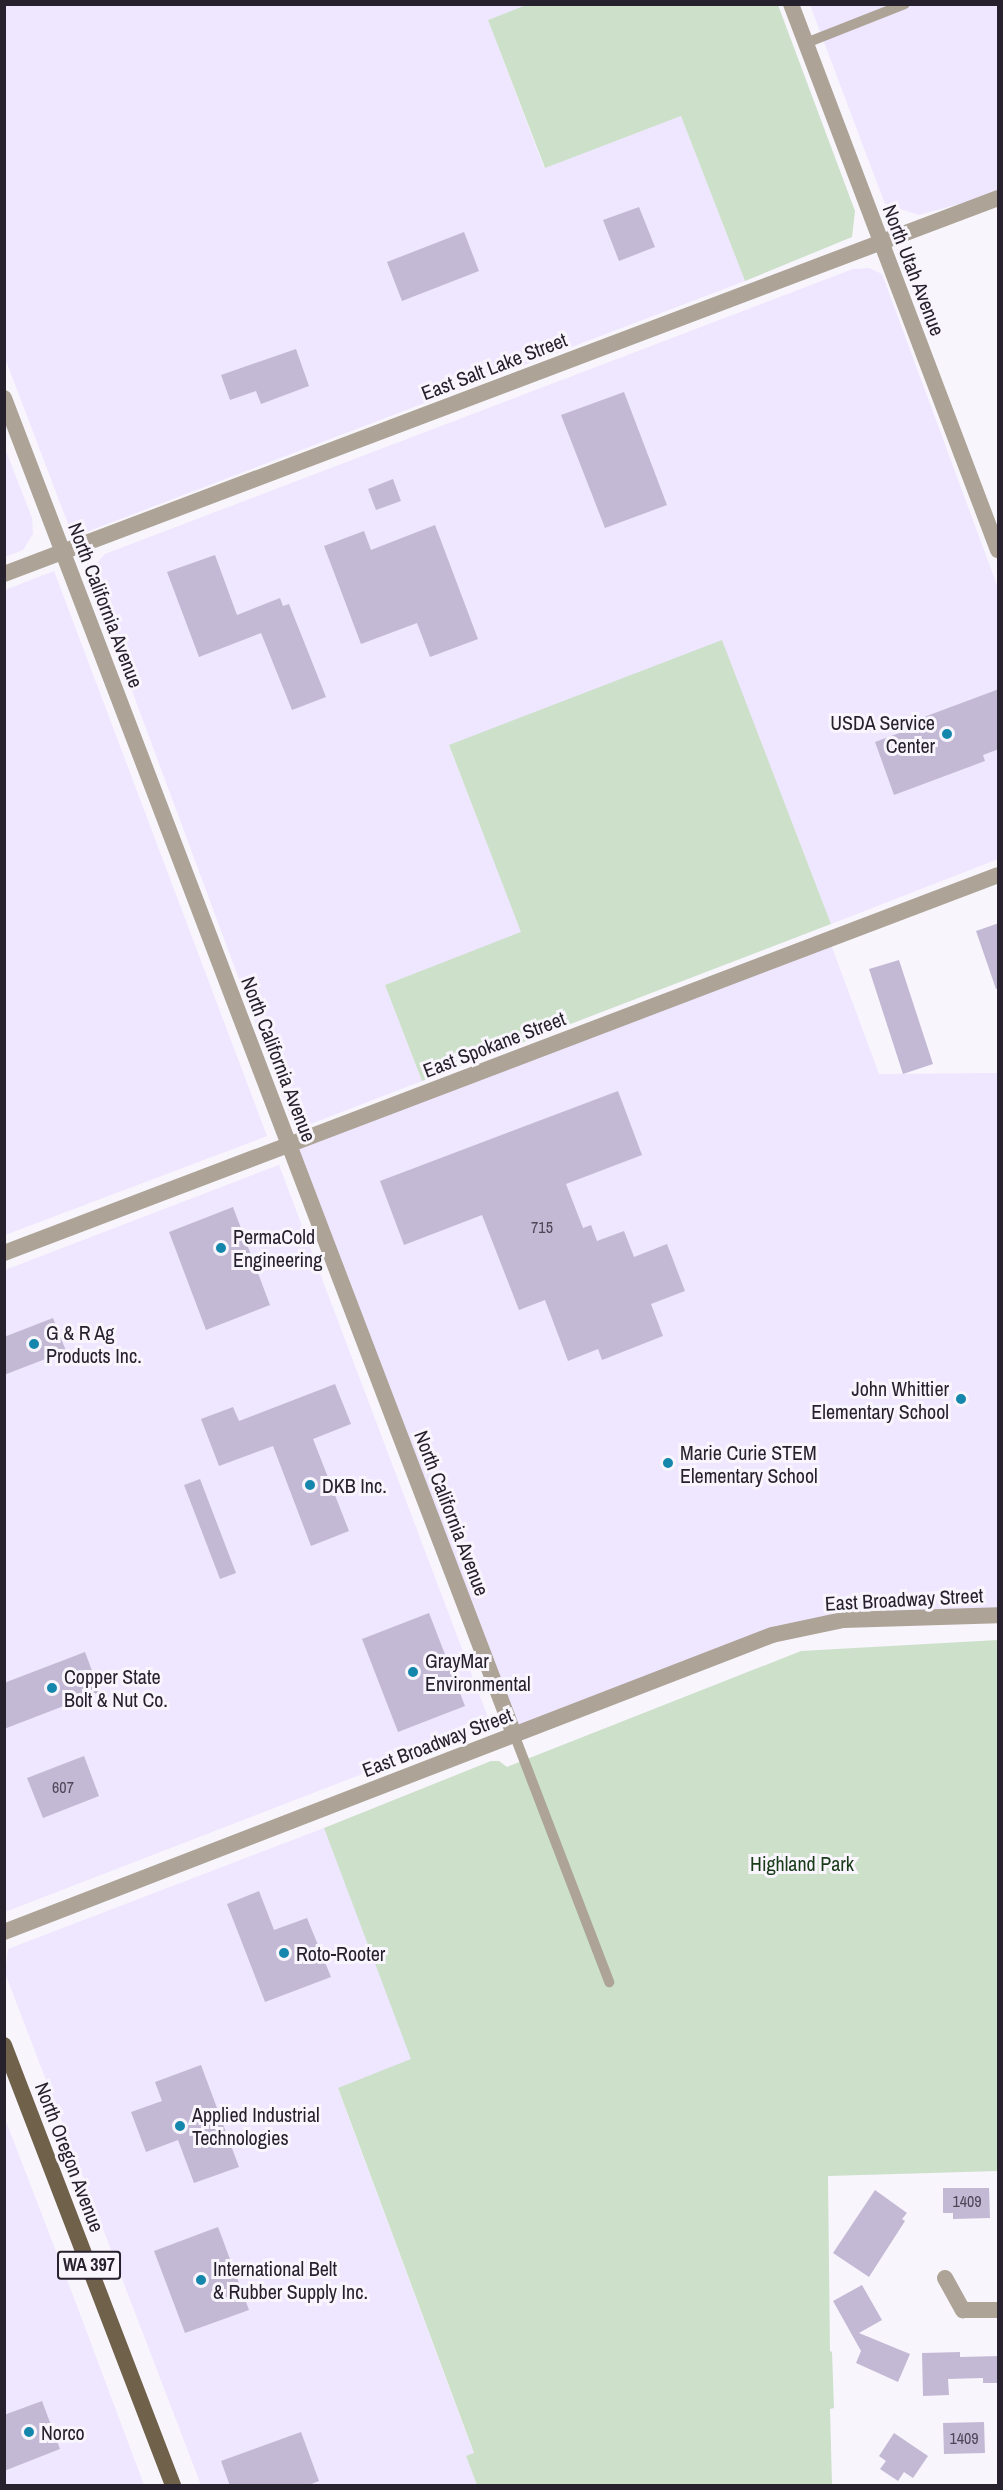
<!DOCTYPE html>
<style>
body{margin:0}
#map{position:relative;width:1003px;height:2490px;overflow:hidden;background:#f8f5fc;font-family:"Archivo Narrow",sans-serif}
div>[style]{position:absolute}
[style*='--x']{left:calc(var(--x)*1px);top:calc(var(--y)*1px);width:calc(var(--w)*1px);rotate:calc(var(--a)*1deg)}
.built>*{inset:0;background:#efe6ff}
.green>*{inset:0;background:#cce0ca}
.building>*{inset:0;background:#c4b9d5}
.service>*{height:10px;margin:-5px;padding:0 5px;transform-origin:5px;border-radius:5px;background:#ada497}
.minor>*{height:16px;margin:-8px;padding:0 8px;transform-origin:8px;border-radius:8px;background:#ada497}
.primary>*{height:16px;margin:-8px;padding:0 8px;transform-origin:8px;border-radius:8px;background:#70614a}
.dots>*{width:16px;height:16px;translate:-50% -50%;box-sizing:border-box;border:3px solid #f8f5fc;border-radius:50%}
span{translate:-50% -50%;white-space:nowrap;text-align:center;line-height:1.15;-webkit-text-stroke:6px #f8f5fc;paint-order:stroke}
.number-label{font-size:16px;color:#4e4757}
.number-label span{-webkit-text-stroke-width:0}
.shield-label span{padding:2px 4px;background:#f8f5fc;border:2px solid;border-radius:4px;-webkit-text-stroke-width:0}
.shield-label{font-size:18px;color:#26212d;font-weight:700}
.street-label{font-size:20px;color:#26212d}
.poi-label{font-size:20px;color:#26212d}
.right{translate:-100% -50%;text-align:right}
.left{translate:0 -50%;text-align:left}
.park-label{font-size:20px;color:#183a18}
.frame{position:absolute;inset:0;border:6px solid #26212d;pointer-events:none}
</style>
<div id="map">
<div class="built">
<div style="clip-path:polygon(5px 5px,529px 5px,488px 20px,544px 168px,681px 116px,745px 281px,73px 537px,5px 358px)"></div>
<div style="clip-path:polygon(810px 5px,998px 5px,998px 193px,919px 215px,885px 204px)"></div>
<div style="clip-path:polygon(869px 268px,882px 274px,998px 588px,998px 859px,831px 924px,722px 641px,449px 746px,522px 933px,385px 985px,422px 1081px,295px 1130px,92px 583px,93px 568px,105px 554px,853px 269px)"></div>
<div style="clip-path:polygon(4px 446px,32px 518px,33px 534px,23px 550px,5px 557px)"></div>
<div style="clip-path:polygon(54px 571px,267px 1136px,5px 1235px,5px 590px)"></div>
<div style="clip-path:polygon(829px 939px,879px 1074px,998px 1073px,998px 1618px,807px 1626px,514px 1734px,289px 1144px)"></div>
<div style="clip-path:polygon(279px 1165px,487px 1715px,484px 1727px,5px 1912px,5px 1270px)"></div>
<div style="clip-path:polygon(324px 1828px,412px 2060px,338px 2089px,474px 2454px,466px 2456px,477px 2485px,201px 2485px,5px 1973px,8px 1949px)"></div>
<div style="clip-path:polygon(4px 2116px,77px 2306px,144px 2485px,5px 2485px)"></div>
</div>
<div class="green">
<div style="clip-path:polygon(529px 4px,778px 5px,855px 211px,852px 237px,745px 281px,681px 116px,545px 168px,488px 20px)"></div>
<div style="clip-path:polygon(722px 640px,831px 924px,422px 1081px,385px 985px,521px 932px,449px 745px)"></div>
<div style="clip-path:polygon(998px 1640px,998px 2171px,828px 2176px,830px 2351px,832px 2352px,834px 2408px,830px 2409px,832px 2485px,477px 2485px,466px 2456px,474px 2453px,338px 2088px,411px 2059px,324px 1828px,491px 1761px,499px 1761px,507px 1767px,801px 1651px)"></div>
</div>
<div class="building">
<div style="clip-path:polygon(639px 207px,655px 247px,619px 261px,603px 220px)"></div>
<div style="clip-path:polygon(464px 232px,479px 271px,402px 301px,387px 262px)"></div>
<div style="clip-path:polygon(296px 349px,309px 386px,261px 404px,256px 391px,230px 400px,221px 375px)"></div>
<div style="clip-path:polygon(624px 392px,667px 505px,605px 528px,561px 415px)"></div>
<div style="clip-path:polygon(393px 479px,401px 501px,376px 510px,368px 489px)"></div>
<div style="clip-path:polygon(435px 525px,478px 639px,430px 657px,417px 623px,361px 644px,324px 546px,364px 531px,371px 550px)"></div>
<div style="clip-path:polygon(215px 555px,237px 615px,280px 598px,283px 606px,289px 604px,326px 697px,292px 710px,261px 633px,199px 657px,167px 572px)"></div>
<div style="clip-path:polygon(999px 689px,999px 749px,983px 755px,985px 761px,894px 795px,875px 742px,918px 726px,916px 720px)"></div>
<div style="clip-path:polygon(999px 923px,999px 988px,996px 989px,976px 931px)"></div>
<div style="clip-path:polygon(899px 960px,933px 1064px,903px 1074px,869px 969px)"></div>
<div style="clip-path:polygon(618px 1091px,642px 1155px,566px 1184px,583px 1228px,591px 1225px,597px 1241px,624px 1231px,634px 1257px,667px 1244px,685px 1291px,651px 1304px,663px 1336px,602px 1360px,598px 1349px,568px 1361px,545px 1300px,519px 1310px,482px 1215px,404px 1245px,380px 1181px)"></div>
<div style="clip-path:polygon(233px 1207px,270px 1305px,206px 1330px,169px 1232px)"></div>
<div style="clip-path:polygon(53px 1318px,66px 1351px,4px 1375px,4px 1337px)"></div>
<div style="clip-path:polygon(335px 1384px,351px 1424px,313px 1439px,349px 1531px,311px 1546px,273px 1446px,219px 1466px,201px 1419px,233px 1407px,239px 1421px)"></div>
<div style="clip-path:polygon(200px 1479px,236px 1573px,220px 1579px,184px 1485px)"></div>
<div style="clip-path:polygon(429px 1613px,465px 1706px,398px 1732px,362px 1639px)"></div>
<div style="clip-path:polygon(85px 1652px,100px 1692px,4px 1729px,4px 1683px)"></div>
<div style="clip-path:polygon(84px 1756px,99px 1796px,43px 1818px,27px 1778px)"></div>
<div style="clip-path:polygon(259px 1891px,274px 1930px,307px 1918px,331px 1977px,265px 2002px,227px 1904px)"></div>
<div style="clip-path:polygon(201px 2065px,239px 2167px,194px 2183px,178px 2140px,146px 2152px,131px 2112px,162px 2101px,155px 2082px)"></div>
<div style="clip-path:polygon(943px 2188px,989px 2188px,990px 2218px,953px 2219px,953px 2213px,943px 2213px)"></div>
<div style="clip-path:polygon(875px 2190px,907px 2213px,902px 2219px,905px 2221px,869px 2277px,833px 2253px)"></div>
<div style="clip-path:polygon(218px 2227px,249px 2310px,185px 2333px,154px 2251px)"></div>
<div style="clip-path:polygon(862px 2285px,882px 2320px,859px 2333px,910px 2354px,898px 2382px,856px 2363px,861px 2351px,833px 2301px)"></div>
<div style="clip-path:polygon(960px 2352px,960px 2357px,999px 2356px,999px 2383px,983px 2383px,983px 2378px,948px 2379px,949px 2395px,923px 2396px,922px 2353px)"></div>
<div style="clip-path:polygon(42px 2401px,60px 2449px,4px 2471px,4px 2415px)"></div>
<div style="clip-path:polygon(984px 2422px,985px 2453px,944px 2454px,943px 2423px)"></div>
<div style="clip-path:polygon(301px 2432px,319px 2481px,306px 2486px,230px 2486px,221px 2461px)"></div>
<div style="clip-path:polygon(894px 2433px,928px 2456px,913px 2478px,904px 2472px,898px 2481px,880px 2469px,886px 2461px,879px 2456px)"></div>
</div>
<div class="service">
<div style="--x:806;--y:43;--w:106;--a:-21.5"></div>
<div style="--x:514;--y:1734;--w:266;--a:69"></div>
</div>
<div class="minor">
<div style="--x:791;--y:4;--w:584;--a:69.24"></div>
<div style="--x:4;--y:398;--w:1430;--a:69.11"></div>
<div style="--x:4;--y:574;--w:1063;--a:-20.72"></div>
<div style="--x:4;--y:1253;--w:1063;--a:-20.82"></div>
<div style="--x:4;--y:1932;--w:823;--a:-21.14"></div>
<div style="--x:772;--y:1635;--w:73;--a:-11.9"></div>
<div style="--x:843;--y:1620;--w:155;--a:-1.8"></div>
<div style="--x:945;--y:2278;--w:37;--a:61"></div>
<div style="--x:963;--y:2310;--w:35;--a:0"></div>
</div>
<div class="primary">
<div style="--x:4;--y:2045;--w:472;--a:69"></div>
</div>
<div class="dots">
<div style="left:947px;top:734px;background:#1586ac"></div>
<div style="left:221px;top:1248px;background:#1586ac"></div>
<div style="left:34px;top:1344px;background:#1586ac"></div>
<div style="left:961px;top:1399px;background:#1586ac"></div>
<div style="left:668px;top:1463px;background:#1586ac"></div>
<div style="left:310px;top:1485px;background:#1586ac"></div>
<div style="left:413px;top:1672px;background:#1586ac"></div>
<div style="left:52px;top:1688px;background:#1586ac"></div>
<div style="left:284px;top:1953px;background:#1586ac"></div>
<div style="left:180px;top:2126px;background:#1586ac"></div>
<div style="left:201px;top:2280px;background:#1586ac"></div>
<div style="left:29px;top:2432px;background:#1586ac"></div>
</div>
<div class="number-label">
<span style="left:542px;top:1227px">715</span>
<span style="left:63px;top:1787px">607</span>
<span style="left:967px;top:2201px">1409</span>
<span style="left:964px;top:2438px">1409</span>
</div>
<div class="shield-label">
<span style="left:89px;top:2265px">WA 397</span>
</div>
<div class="street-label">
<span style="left:914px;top:270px;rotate:69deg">North Utah Avenue</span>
<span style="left:494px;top:366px;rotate:-21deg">East Salt Lake Street</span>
<span style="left:106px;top:605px;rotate:69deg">North California Avenue</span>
<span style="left:494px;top:1044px;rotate:-21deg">East Spokane Street</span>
<span style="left:279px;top:1059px;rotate:69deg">North California Avenue</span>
<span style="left:452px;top:1513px;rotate:69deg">North California Avenue</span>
<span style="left:904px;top:1599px;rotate:-3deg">East Broadway Street</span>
<span style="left:437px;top:1742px;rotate:-21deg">East Broadway Street</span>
<span style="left:70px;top:2157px;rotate:69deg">North Oregon Avenue</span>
</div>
<div class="poi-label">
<span class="right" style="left:935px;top:734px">USDA Service<br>Center</span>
<span class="left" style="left:233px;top:1248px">PermaCold<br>Engineering</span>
<span class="left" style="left:46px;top:1344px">G &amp; R Ag<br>Products Inc.</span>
<span class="right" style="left:949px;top:1400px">John Whittier<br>Elementary School</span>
<span class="left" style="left:680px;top:1464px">Marie Curie STEM<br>Elementary School</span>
<span class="left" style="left:322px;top:1485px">DKB Inc.</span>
<span class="left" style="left:425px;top:1672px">GrayMar<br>Environmental</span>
<span class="left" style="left:64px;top:1688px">Copper State<br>Bolt &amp; Nut Co.</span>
<span class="left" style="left:296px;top:1953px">Roto-Rooter</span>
<span class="left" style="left:192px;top:2126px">Applied Industrial<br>Technologies</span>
<span class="left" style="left:213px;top:2280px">International Belt<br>&amp; Rubber Supply Inc.</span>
<span class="left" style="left:41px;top:2432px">Norco</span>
</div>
<div class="park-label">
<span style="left:802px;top:1863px">Highland Park</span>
</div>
<div class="frame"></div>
</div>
